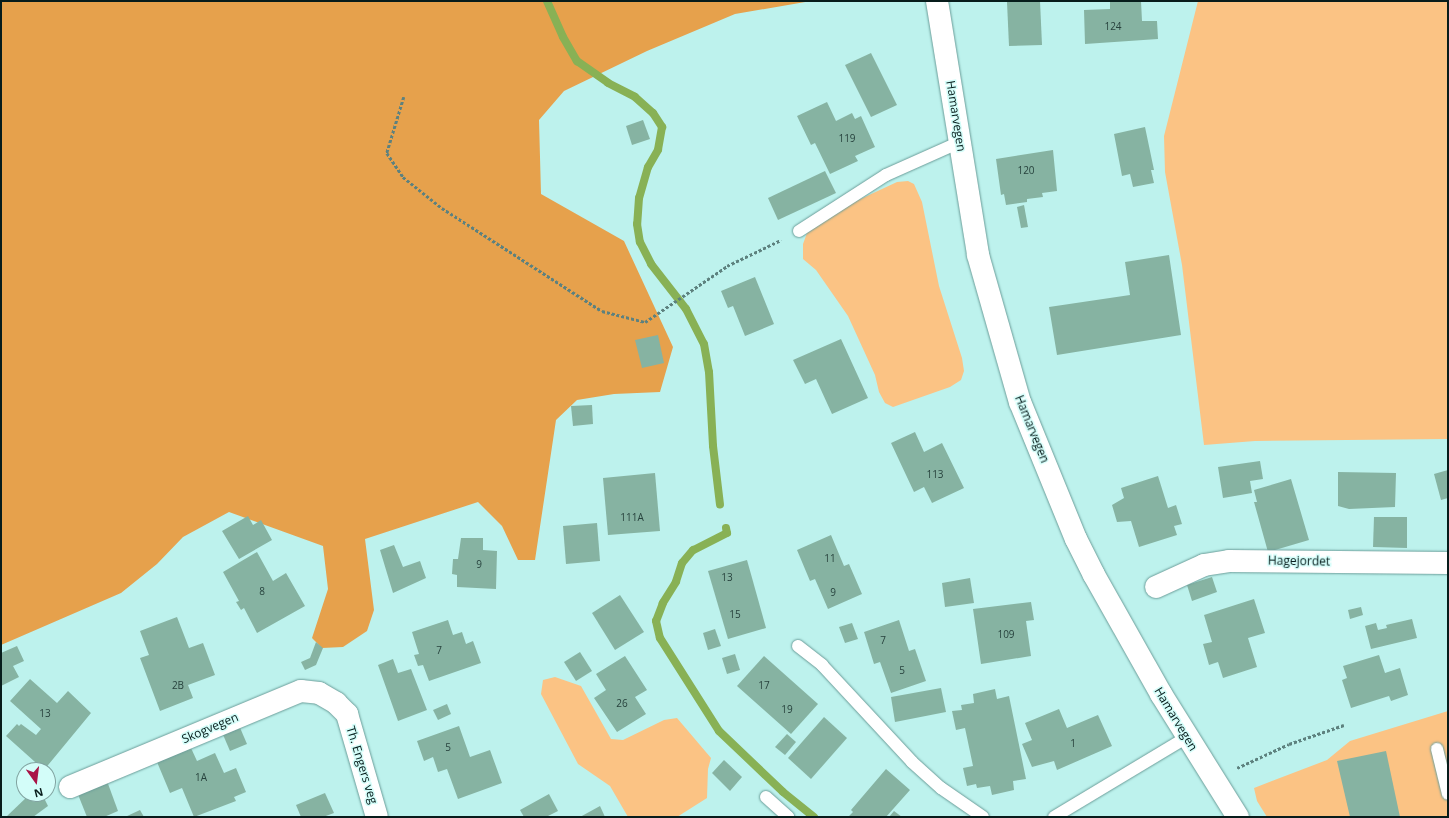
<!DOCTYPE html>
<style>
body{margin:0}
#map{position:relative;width:1449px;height:818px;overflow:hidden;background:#bdf2ed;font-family:"Open Sans",sans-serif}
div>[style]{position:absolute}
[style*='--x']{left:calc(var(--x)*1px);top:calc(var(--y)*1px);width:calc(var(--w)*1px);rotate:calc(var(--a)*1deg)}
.green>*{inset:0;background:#fbc384}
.forest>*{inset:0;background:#e6a14c}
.stream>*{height:8px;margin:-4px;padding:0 4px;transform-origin:4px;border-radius:4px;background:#88b155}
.building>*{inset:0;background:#86b3a2}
.path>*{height:2.5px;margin-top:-1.25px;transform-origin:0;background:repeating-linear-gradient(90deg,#5d817e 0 3px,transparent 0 5px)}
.roads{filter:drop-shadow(0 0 1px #6b9d99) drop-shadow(0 0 1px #6b9d99)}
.service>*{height:12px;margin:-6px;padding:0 6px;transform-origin:6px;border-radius:6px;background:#fff}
.minor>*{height:22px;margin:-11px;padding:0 11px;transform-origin:11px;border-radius:11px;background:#fff}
.primary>*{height:22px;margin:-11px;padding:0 11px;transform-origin:11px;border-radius:11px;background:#fff}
span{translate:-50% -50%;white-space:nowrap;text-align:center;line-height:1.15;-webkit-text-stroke:3px #d3fdf9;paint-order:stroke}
.number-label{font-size:10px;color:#27423d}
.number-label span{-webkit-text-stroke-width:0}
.street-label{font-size:12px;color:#071c1b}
.frame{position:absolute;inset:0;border:2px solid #071c1b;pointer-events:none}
.north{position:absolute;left:16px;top:762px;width:40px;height:40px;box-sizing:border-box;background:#d3fdf9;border:1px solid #81a3a0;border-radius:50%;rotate:166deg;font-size:11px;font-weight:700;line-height:16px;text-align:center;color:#071c1b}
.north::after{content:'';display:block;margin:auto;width:14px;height:18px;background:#a91447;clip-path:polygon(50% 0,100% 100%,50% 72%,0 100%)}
</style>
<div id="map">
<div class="green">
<div style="clip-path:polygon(1198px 1px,1448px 1px,1448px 439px,1255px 441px,1204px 445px,1182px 265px,1165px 172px,1164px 136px)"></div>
<div style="clip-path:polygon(908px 181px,914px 184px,922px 202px,939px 286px,962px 358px,964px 371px,961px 380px,950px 387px,893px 407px,885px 403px,879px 392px,875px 375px,848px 316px,816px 270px,803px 259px,803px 244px,807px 233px,852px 203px,897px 182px)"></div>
<div style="clip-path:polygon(555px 677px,581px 686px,611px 739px,623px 740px,664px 720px,677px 718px,711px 758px,708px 769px,707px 798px,677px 817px,628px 817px,610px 786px,578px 764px,541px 694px,543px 680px)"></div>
<div style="clip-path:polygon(1448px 711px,1448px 817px,1267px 817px,1257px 801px,1254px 788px,1327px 760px,1350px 741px)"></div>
</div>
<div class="forest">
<div style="clip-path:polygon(1px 1px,811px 1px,735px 14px,647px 51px,564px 91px,539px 120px,541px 194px,624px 241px,673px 347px,660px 392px,614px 394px,577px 400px,556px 420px,535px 560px,518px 560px,502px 526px,478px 502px,365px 539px,374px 610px,367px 631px,343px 647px,322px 648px,312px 638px,328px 589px,323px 546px,229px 512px,183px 537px,157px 564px,121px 593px,1px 645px)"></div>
</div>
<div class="stream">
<div style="--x:547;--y:1;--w:39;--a:66"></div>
<div style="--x:563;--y:37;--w:28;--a:60"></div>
<div style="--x:577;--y:61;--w:38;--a:35"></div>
<div style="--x:608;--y:83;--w:30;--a:27"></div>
<div style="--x:635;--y:97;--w:24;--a:42"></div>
<div style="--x:653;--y:113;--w:17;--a:57"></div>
<div style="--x:662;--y:127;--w:23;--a:100"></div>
<div style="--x:658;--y:150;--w:20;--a:120"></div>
<div style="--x:648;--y:167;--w:32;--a:106"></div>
<div style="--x:639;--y:198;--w:26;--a:94"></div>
<div style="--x:637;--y:224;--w:18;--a:81"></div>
<div style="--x:640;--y:242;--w:25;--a:63"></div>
<div style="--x:651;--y:264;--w:57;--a:52.1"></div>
<div style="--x:686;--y:309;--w:39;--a:63"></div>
<div style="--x:704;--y:344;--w:28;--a:80"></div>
<div style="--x:709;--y:372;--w:74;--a:86.9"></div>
<div style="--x:713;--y:446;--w:59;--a:83.2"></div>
<div style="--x:726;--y:528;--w:5;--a:79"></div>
<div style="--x:727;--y:533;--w:38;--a:153"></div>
<div style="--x:693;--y:550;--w:17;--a:130"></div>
<div style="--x:682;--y:563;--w:20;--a:108"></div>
<div style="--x:676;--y:582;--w:25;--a:122"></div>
<div style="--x:663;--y:603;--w:19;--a:111"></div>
<div style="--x:656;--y:621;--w:17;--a:77"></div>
<div style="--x:660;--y:638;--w:110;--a:57.6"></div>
<div style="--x:719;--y:731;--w:88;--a:43.6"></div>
<div style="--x:783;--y:792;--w:40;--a:39"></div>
</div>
<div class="building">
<div style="clip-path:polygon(1040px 1px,1042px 45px,1009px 46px,1007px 2px)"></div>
<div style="clip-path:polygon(1110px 1px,1141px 1px,1142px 21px,1157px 21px,1158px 39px,1085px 44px,1084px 10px,1110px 9px)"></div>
<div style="clip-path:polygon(871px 53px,897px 105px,871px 117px,845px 65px)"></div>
<div style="clip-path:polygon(827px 102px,836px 121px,852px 113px,855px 119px,861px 116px,875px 147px,855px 156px,858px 161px,830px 174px,815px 143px,811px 145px,797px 116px)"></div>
<div style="clip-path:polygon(643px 120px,650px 139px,632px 145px,626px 126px)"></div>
<div style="clip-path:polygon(1145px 127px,1154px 170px,1151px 170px,1154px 183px,1133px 187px,1130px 174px,1122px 176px,1114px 134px)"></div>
<div style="clip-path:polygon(1053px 150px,1057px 191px,1042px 193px,1043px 197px,1027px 199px,1027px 202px,1006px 205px,1004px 194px,1001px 195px,996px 159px)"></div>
<div style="clip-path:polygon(825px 171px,836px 193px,778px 220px,768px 198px)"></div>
<div style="clip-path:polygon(1024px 205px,1028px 227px,1021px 228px,1017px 207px)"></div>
<div style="clip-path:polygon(1169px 255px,1181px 335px,1057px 355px,1049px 307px,1130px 295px,1125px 262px)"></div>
<div style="clip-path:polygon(755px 277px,774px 324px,745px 336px,733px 306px,728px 308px,721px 291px)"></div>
<div style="clip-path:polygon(658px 335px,664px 363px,642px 368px,635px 340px)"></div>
<div style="clip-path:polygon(841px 339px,868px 398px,832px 414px,816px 379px,805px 384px,793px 360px)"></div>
<div style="clip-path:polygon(592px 405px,593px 424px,573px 426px,571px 406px)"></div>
<div style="clip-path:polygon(915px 432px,924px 452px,942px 443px,964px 488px,932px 503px,924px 487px,914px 492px,891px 443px)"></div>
<div style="clip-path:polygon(1260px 461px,1263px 479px,1250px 481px,1252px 493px,1223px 498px,1218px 467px)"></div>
<div style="clip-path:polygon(1448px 470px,1448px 498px,1441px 500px,1434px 474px)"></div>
<div style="clip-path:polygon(1338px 472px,1396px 473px,1395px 507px,1349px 509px,1338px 506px)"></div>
<div style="clip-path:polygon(655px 473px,660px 531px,608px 535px,603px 478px)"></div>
<div style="clip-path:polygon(1158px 476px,1168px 508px,1176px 505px,1182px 524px,1174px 526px,1177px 535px,1139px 547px,1131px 521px,1117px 522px,1112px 505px,1124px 498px,1121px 488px)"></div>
<div style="clip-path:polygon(1291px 479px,1309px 540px,1268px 552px,1254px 502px,1257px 502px,1254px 490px)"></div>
<div style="clip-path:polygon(248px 516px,253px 525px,261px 520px,272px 540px,239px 559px,222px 531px)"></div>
<div style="clip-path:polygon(1374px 517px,1407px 517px,1407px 548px,1373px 547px)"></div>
<div style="clip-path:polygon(597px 523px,600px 561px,566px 564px,563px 526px)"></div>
<div style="clip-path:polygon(831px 535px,844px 566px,849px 564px,862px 594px,828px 609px,815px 579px,810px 581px,797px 550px)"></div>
<div style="clip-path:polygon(461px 538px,483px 538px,483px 550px,497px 551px,496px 589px,457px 587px,457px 575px,452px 574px,453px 559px,458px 559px)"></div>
<div style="clip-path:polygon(394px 545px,403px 567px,420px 561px,426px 578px,393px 593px,380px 550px)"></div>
<div style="clip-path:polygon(257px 552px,273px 581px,286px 573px,305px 606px,257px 633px,244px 608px,241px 610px,236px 602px,239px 601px,223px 572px)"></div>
<div style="clip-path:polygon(747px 560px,766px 628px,728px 639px,708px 571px)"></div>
<div style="clip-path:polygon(1212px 577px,1217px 592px,1192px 601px,1187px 585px)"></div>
<div style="clip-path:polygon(970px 578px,974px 603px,945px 607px,942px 583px)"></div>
<div style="clip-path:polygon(620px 595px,644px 632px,615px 650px,592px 613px)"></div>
<div style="clip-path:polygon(1254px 599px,1265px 633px,1248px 638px,1257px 667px,1223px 678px,1218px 662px,1209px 665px,1203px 644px,1212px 642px,1204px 615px)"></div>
<div style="clip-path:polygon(1031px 602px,1034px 620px,1026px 621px,1031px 656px,981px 664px,973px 609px)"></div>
<div style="clip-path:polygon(1361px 607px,1363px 615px,1350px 619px,1348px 610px)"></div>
<div style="clip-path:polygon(177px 617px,189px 648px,203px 643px,215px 675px,188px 685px,193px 698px,160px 711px,140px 658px,149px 655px,140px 631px)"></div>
<div style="clip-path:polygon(1412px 619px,1417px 638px,1371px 649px,1365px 626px,1376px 623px,1378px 630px,1387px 628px,1386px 625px)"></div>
<div style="clip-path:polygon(448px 620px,453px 635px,462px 632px,466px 644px,473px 641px,481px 663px,429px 681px,423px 665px,418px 666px,414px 655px,419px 654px,412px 632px)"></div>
<div style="clip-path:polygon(899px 620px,909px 651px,915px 649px,926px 681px,891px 693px,880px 662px,874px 664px,864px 632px)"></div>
<div style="clip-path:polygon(852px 623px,858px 639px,845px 643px,839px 627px)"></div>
<div style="clip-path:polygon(715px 629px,721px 646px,708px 650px,703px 633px)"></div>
<div style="clip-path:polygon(316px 642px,323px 648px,316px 665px,305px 670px,301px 662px,310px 658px)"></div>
<div style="clip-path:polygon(17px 646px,24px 661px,13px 666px,19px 677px,1px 686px,1px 653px)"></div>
<div style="clip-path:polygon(580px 652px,592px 671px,576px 681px,564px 662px)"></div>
<div style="clip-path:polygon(735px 654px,740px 670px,727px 674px,722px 658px)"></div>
<div style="clip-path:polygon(1379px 655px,1385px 673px,1400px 668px,1408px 695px,1391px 701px,1389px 696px,1351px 708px,1342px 680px,1347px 678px,1343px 666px)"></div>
<div style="clip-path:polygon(625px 656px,647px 690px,635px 697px,646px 714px,617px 732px,594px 698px,606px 690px,596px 674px)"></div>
<div style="clip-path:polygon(764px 656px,818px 704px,791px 734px,737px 686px)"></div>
<div style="clip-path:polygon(393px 659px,398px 673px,411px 669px,427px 710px,398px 721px,378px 665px)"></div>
<div style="clip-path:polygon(30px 679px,57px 703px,68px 691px,91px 713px,44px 770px,6px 736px,17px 724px,19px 726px,21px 724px,36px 735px,41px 729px,10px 701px)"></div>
<div style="clip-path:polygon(941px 688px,946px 712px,895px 722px,891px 697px)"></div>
<div style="clip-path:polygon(995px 689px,997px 699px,1009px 696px,1026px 779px,1013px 781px,1014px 790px,992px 795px,990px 786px,977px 788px,976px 784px,967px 786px,963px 768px,973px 766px,965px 728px,956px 730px,952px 711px,962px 710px,961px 705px,974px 703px,973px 694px)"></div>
<div style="clip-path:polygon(447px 704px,451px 714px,438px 720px,433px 710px)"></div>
<div style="clip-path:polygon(1059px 709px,1067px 728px,1098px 715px,1112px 746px,1057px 770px,1054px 761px,1032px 767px,1022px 744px,1032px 740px,1025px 723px)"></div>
<div style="clip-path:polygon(824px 717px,847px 738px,811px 779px,788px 758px)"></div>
<div style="clip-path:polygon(238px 723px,247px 744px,230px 751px,221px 730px)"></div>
<div style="clip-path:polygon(459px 726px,470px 757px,490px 750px,502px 783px,458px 799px,447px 769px,438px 772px,433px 757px,424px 761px,417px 741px)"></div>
<div style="clip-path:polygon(787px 734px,796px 742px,785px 755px,775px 747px)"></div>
<div style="clip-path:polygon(191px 748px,197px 761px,215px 753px,224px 773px,236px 768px,246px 792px,234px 797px,236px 801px,194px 817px,182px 788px,170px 793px,157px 762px)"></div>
<div style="clip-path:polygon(1386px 751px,1400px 817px,1350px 817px,1337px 761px)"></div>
<div style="clip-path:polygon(724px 760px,742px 777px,730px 791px,712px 773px)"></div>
<div style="clip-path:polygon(886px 769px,910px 790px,886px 817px,848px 817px,853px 812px,851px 810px)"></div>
<div style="clip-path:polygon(107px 781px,118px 811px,104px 817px,87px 817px,77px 792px)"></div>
<div style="clip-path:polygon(325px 793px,334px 813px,323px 817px,301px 817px,296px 805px)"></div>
<div style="clip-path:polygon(30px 794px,42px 794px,48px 806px,33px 817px,6px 817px)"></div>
<div style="clip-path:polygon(549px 794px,558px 811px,546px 817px,524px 817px,520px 810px)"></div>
<div style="clip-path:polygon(600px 806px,605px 817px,580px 817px)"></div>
<div style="clip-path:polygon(140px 810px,144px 817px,125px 817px)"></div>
<div style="clip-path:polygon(894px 811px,902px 817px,889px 817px)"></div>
</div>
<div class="path">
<div style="--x:404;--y:97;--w:59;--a:106.9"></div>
<div style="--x:387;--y:153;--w:29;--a:56"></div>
<div style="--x:403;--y:177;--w:50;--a:38.5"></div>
<div style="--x:442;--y:208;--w:190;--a:32.8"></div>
<div style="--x:602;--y:311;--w:44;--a:14.3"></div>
<div style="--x:645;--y:322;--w:99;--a:-34.3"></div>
<div style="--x:727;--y:266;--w:60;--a:-25.7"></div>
<div style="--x:1237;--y:768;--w:57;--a:-24.8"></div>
<div style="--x:1289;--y:744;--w:58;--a:-19.1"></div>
</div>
<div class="roads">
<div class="service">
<div style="--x:799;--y:231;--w:103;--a:-32.8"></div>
<div style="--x:886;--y:175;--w:81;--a:-24"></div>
<div style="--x:798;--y:646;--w:31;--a:38"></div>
<div style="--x:822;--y:665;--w:132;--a:47.1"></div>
<div style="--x:912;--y:762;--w:39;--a:42"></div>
<div style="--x:941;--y:788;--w:51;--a:34.6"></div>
<div style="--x:1437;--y:749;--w:46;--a:76.3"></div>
<div style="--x:766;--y:797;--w:30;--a:42"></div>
<div style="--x:1054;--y:817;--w:155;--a:-31"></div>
</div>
<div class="minor">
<div style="--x:1156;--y:587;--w:53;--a:-24.6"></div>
<div style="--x:1204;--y:565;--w:25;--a:-9"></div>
<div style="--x:1229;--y:561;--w:219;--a:0.5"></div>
<div style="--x:70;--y:787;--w:250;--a:-22.6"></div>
<div style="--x:301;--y:691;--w:18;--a:6"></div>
<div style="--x:319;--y:693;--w:20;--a:30"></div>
<div style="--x:336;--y:703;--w:16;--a:45"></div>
<div style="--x:347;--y:714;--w:107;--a:73.8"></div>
</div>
<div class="primary">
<div style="--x:937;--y:1;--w:257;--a:80.8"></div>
<div style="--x:978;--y:255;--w:153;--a:74.1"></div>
<div style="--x:1020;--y:402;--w:148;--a:67.8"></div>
<div style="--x:1076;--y:539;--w:40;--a:63.4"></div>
<div style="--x:1094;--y:575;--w:137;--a:60.6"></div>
<div style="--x:1161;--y:694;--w:145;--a:58"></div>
</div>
</div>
<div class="number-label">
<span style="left:1113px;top:27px">124</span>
<span style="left:847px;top:139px">119</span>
<span style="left:1026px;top:171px">120</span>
<span style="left:935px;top:475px">113</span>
<span style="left:632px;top:518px">111A</span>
<span style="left:830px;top:559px">11</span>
<span style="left:479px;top:565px">9</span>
<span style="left:727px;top:578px">13</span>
<span style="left:262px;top:592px">8</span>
<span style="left:833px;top:593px">9</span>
<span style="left:735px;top:615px">15</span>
<span style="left:1006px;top:635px">109</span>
<span style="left:883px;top:641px">7</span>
<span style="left:439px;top:651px">7</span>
<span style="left:902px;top:671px">5</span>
<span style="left:178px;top:686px">2B</span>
<span style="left:764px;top:686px">17</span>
<span style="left:622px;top:704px">26</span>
<span style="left:787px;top:710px">19</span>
<span style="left:45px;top:714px">13</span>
<span style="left:1073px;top:744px">1</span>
<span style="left:448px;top:748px">5</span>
<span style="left:201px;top:778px">1A</span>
</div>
<div class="street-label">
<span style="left:956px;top:116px;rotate:81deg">Hamarvegen</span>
<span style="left:1032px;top:429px;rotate:68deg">Hamarvegen</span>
<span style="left:1299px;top:561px;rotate:1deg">Hagejordet</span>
<span style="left:1176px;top:719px;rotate:59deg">Hamarvegen</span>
<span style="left:210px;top:728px;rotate:-23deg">Skogvegen</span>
<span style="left:362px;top:765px;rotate:73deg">Th. Engers veg</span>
</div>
<div class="frame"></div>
<div class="north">N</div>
</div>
